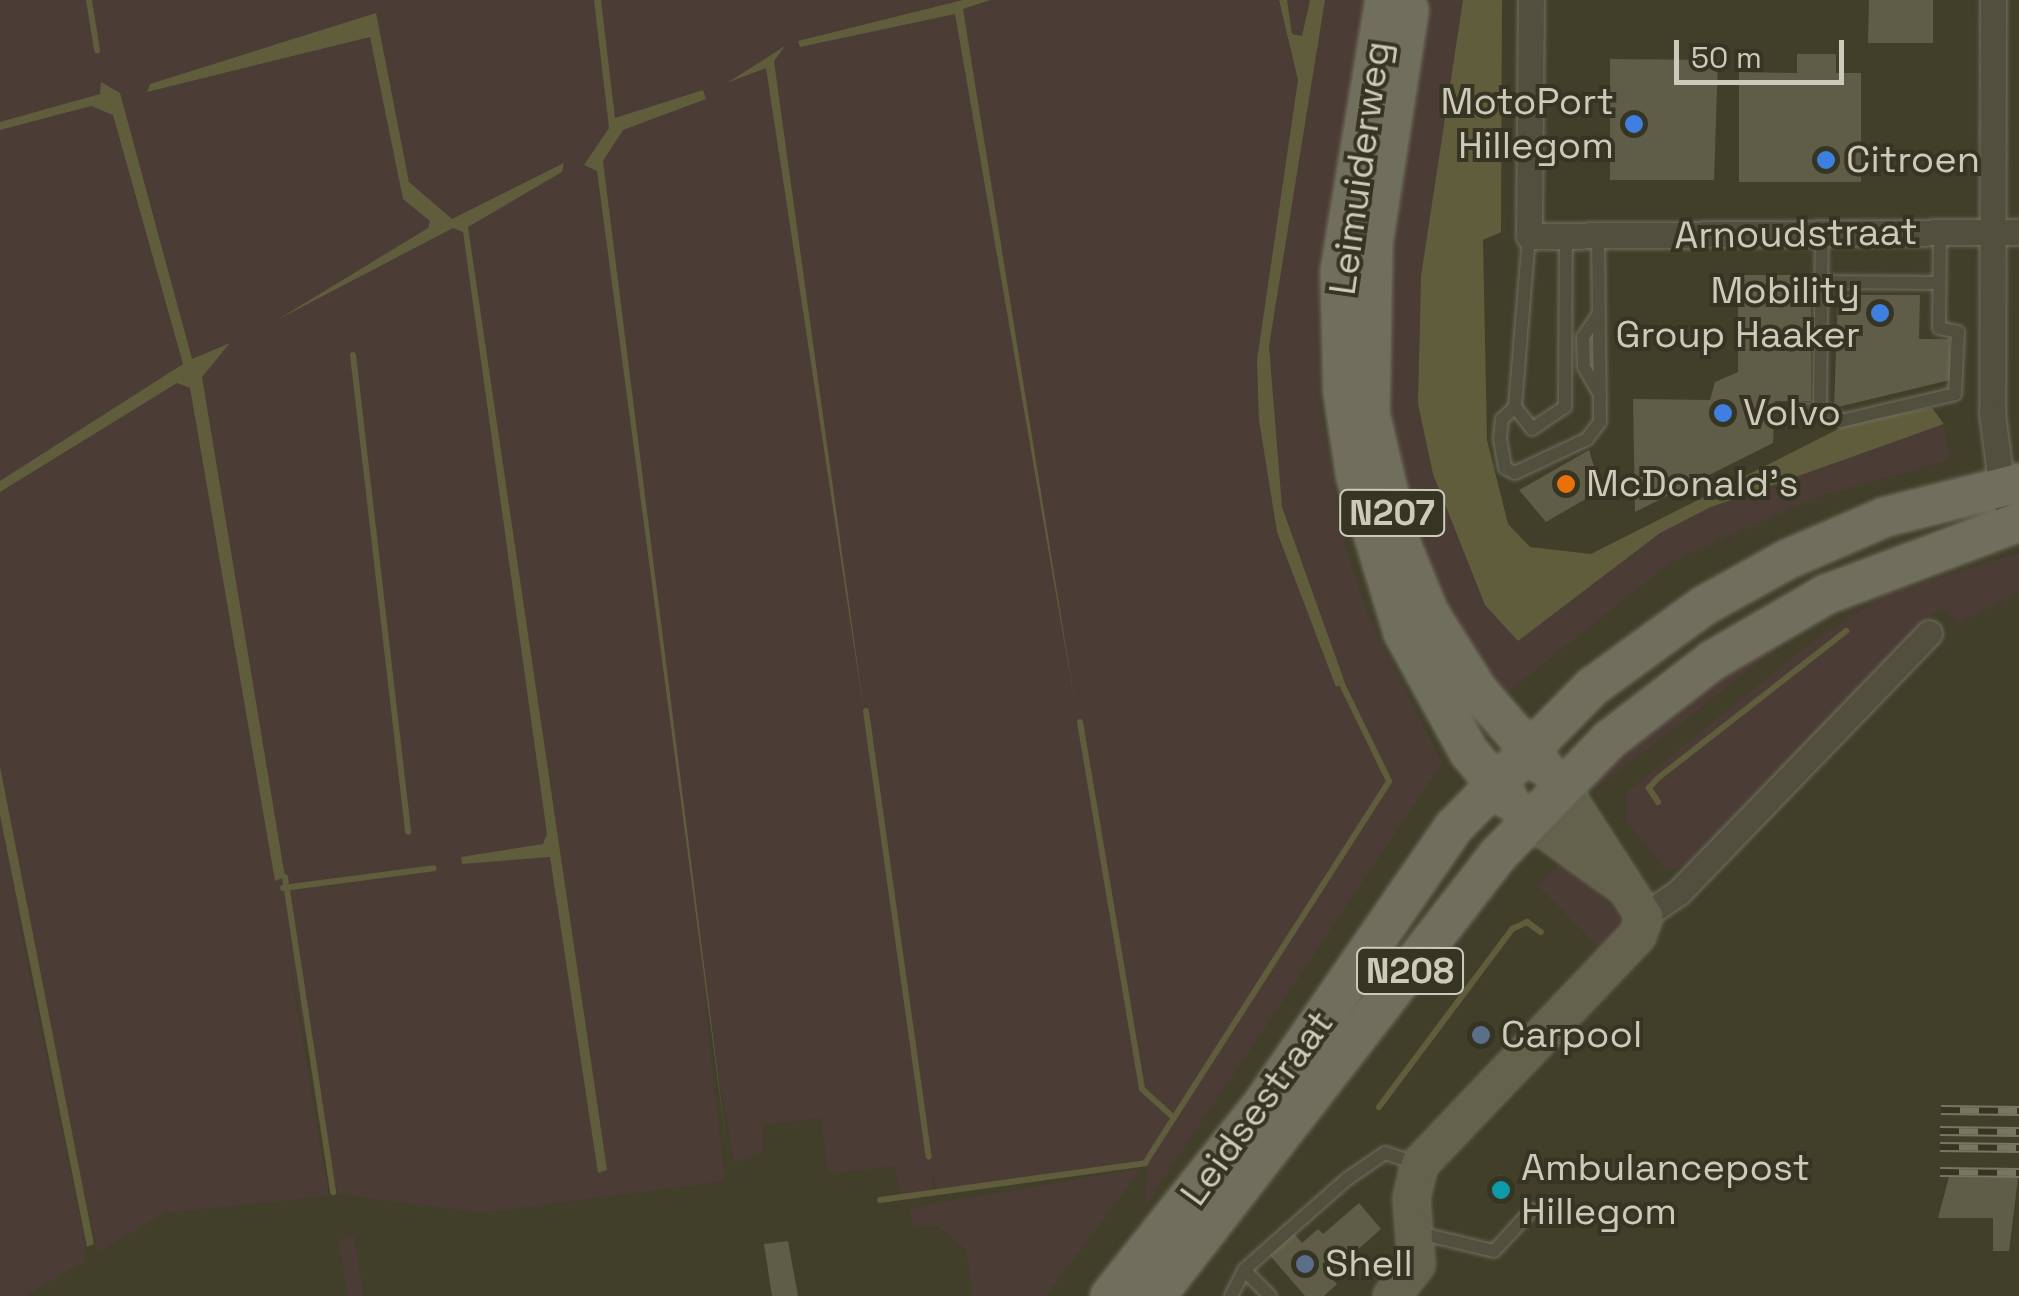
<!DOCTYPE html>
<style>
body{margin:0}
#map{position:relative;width:2019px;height:1296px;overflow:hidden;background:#413f2a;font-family:"Space Grotesk",sans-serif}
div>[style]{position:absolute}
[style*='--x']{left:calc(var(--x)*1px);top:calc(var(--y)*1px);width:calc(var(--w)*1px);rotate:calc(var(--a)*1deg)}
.green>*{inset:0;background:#4b3c35}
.water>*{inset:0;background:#5f5d3b}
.stream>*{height:6px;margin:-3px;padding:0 3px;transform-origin:3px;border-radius:3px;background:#5f5d3b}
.building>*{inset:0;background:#5f5d47}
.roads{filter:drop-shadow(0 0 2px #71705f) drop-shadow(0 0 2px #71705f)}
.lane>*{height:12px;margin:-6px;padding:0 6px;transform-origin:6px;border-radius:6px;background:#51503e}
.street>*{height:25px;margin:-12.5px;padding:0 12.5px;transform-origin:12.5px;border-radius:12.5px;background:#51503e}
.secondary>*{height:35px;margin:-17.5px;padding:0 17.5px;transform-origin:17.5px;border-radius:17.5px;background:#63634d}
.primary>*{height:38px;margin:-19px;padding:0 19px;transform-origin:19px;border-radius:19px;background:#706f5d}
.rail>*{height:10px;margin-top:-5px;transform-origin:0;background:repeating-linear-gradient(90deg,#363523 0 19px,#777661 0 38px);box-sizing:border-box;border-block:2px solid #777661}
.dots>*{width:28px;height:28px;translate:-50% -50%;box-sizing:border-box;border:5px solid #363523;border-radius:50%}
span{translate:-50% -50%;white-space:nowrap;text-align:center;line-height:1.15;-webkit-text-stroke:8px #363523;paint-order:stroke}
.shield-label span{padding:2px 8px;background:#363523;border:2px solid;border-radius:8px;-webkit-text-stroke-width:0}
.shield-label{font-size:35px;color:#cbcabb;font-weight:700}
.poi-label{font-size:38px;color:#cbcabb}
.right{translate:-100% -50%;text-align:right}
.left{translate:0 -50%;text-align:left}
.street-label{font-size:38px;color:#cbcabb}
.scale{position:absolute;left:1674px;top:40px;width:170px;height:45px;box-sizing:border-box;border:5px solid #cbcabb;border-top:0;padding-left:12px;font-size:30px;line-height:35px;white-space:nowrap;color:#cbcabb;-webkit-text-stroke:8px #363523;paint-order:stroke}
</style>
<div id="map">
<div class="green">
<div style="clip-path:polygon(0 0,1375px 0,1320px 324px,1321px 411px,1344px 542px,1368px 614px,1442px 763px,1145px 1207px,1147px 1166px,1166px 1130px,1144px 1161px,937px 1190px,932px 1173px,932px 1194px,901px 1195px,895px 1166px,828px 1174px,821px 1118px,763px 1125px,763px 1151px,734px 1163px,703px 985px,725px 1181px,482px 1213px,338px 1194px,287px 949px,329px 1196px,166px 1213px,98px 1252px,13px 893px,86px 1247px,84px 1262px,25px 1296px,0 1296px)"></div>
<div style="clip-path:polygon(1416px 0,1463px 0,1421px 276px,1418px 404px,1518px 641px,1660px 533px,1711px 507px,1915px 430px,1944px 424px,1949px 460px,1818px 497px,1673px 561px,1503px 696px,1480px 672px,1413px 548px,1375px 351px)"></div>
<div style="clip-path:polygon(2019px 553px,2019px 592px,1958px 624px,1941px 607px,1688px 866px,1666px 870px,1626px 821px,1627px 792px,1810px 643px,1886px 594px)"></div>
<div style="clip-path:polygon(1839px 599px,1689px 717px,1591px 792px,1589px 768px)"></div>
<div style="clip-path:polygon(1564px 861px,1617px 911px,1622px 930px,1608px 957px,1537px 885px)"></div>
<div style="clip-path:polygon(1142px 1168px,1046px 1296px,973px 1296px,966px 1250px,938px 1226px,914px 1227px,909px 1208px)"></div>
<div style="clip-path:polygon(354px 1235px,364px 1296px,348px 1296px,338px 1240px)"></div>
</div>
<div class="water">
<div style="clip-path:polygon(594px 0,601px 0,615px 118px,703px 90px,706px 99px,623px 130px,603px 161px,728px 1156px,597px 171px,584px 165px,609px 128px)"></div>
<div style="clip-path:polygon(963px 0,990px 0,963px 9px,1075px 703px,955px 14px,800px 47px,798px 41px)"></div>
<div style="clip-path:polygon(1279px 0,1287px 0,1292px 34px,1302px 36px,1310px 0,1325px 0,1269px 346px,1282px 507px,1345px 683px,1336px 687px,1277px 532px,1259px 420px,1257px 360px,1298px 80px)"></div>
<div style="clip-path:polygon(1463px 0,1502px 0,1501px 232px,1483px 240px,1487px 440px,1508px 524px,1530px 547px,1591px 554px,1850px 423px,1932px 408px,1944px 424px,1711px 507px,1660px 533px,1518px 641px,1485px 605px,1433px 474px,1418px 404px,1421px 276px)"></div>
<div style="clip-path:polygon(376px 13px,409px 182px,452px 219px,564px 163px,562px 172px,468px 227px,607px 1170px,598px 1173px,550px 857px,462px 864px,461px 857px,543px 844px,547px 834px,463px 232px,453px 228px,277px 320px,428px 228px,430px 221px,403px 199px,370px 37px,147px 92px,150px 84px)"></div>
<div style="clip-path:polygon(785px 46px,774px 61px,864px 712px,766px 68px,727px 83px)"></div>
<div style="clip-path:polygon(101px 82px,120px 93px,192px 359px,230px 343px,202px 377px,285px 877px,275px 881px,190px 388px,177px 383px,0 492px,0 481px,183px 364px,113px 115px,91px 106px,0 130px,0 122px,100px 94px)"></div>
<div style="clip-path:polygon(0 767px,94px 1244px,87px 1247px,0 815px)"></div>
</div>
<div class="stream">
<div style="--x:89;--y:0;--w:51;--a:80.9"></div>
<div style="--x:353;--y:355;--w:480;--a:83.4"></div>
<div style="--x:866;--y:711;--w:450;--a:82"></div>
<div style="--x:1080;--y:722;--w:372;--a:80.4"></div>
<div style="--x:1142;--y:1089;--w:43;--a:42.2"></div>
<div style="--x:1658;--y:802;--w:17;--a:-123"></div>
<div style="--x:1649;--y:788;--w:13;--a:-48"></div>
<div style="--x:1658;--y:778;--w:239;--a:-38"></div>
<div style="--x:285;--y:877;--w:319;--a:81.3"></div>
<div style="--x:283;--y:888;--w:152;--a:-7.5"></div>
<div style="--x:1379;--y:1107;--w:222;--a:-53.2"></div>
<div style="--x:1512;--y:929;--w:17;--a:-25"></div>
<div style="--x:1527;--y:922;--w:17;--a:36"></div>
<div style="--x:880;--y:1200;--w:268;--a:-7.9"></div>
<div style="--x:1145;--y:1163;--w:453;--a:-57.4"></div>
<div style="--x:1389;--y:781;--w:108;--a:-115.9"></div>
</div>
<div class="building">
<div style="clip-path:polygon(1869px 0,1933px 0,1933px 43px,1868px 43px)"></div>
<div style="clip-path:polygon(1797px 54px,1836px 54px,1836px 73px,1861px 73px,1861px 182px,1739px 182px,1739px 72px,1797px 73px)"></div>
<div style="clip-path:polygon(1610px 59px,1718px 60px,1714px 180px,1610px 180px)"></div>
<div style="clip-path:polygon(1738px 275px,1811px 275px,1811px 401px,1775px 401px,1773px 443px,1635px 512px,1633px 399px,1710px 400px,1715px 382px,1738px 372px)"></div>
<div style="clip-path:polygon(1838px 295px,1920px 295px,1919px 339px,1950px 339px,1950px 380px,1834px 408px)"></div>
<div style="clip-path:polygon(1589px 450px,1601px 490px,1546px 522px,1519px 490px)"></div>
<div style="clip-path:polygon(1501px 1175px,1516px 1190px,1501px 1205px,1487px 1190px)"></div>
<div style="clip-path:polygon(1949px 1177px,2018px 1178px,2009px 1251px,1993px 1251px,1993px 1218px,1938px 1218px)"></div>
<div style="clip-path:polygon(1359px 1203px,1381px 1229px,1329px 1275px,1337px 1284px,1324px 1296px,1305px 1296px,1267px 1252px,1292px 1231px,1302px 1243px,1318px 1229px,1323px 1234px)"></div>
<div style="clip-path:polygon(788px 1241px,798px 1296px,772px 1296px,764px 1244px)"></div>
</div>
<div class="roads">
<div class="lane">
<div style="--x:1529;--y:236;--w:172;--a:94.7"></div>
<div style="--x:1515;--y:407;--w:28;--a:52"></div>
<div style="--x:1532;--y:429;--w:40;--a:-34"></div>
<div style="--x:1565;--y:407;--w:170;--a:-89.7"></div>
<div style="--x:1821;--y:282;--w:118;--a:0.5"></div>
<div style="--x:1598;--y:315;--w:27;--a:124"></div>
<div style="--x:1583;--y:337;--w:30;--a:88"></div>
<div style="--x:1584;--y:367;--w:32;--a:60"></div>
<div style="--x:1515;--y:407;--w:18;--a:137"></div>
<div style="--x:1502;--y:419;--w:20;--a:96"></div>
<div style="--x:1500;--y:439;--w:29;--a:80"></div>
<div style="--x:1505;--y:468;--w:11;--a:27"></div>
<div style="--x:1515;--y:473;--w:80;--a:-25.3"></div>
<div style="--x:1587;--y:439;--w:21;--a:-53"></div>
<div style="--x:1600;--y:422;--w:185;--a:-90.6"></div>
<div style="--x:1797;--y:410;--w:33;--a:2"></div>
<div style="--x:1830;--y:411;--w:15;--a:42"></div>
<div style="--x:1841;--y:421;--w:117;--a:-13.3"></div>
<div style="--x:1955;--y:394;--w:62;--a:-87.2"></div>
<div style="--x:1958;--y:332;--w:19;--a:-168"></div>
<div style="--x:1939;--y:328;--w:96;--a:-89.4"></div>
<div style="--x:1820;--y:411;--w:178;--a:-89.4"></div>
<div style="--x:1419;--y:1233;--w:77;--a:13.5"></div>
<div style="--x:1494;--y:1251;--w:56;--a:-47.2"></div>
<div style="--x:1244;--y:1270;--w:37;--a:45"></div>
<div style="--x:1231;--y:1296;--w:29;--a:-63"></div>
<div style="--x:1244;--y:1270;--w:137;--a:-41.5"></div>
<div style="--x:1347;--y:1179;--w:46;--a:-34.4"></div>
<div style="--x:1385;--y:1153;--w:35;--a:18"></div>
</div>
<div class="street">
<div style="--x:1531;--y:0;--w:236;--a:90.5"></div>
<div style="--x:1529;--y:236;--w:490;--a:-0.5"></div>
<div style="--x:1993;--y:0;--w:413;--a:90.1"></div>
<div style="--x:1992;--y:413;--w:87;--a:82.7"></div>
<div style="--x:1644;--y:916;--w:42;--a:-34.4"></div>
<div style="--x:1679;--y:892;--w:360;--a:-46"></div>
</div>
<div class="secondary">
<div style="--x:1529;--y:818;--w:111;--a:35.8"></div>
<div style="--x:1391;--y:1296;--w:41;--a:-52"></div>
<div style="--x:1416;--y:1264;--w:66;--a:-94.3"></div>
<div style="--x:1411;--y:1198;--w:35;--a:-77"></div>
<div style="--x:1419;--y:1164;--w:316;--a:-46.4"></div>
<div style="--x:1637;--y:935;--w:20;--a:-70"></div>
<div style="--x:1644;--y:916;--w:155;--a:-122.9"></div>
</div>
<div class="primary">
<div style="--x:1385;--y:0;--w:276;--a:99.4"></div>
<div style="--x:1340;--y:272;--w:120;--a:88.6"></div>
<div style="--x:1343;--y:392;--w:86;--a:81.3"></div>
<div style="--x:1356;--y:477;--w:162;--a:73.1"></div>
<div style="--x:1403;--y:632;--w:137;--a:61.2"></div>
<div style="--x:1469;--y:752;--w:62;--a:50.2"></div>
<div style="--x:1409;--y:10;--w:235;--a:98.8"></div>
<div style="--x:1373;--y:242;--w:172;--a:91"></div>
<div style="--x:1370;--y:414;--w:131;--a:76.8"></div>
<div style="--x:1400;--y:542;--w:77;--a:67.8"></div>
<div style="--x:1429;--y:613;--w:92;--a:57.9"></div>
<div style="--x:1478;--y:691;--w:98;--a:49.1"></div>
<div style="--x:1110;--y:1296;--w:244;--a:-51.5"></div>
<div style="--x:1262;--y:1105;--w:338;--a:-55.4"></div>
<div style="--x:1454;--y:827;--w:197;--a:-45.4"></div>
<div style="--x:1592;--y:687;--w:140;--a:-36"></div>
<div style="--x:1705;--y:605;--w:95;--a:-29"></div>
<div style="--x:1788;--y:559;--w:106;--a:-23.4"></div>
<div style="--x:1885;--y:517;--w:138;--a:-14.2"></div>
<div style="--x:1156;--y:1296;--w:558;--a:-52.21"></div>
<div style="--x:1498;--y:855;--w:160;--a:-46"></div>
<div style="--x:1609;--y:740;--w:131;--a:-37.6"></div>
<div style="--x:1713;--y:660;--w:132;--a:-30.1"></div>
<div style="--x:1827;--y:594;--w:205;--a:-20.6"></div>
</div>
</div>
<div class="rail">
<div style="--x:1941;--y:1110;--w:78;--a:0.7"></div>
<div style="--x:1940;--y:1131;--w:79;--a:0.7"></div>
<div style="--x:1940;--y:1147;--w:79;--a:0.7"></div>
<div style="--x:1940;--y:1172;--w:79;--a:0.7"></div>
</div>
<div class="dots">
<div style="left:1634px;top:124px;background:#3f7fe0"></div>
<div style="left:1826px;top:160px;background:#3f7fe0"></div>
<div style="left:1880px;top:313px;background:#3f7fe0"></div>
<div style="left:1723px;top:413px;background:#3f7fe0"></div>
<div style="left:1566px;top:484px;background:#e8710a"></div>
<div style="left:1481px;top:1035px;background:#5c6f8a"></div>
<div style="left:1501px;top:1190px;background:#0f9aa8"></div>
<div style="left:1305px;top:1264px;background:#5c6f8a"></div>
</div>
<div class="shield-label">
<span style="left:1392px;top:513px">N207</span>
<span style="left:1410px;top:971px">N208</span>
</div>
<div class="poi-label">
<span class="right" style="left:1614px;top:124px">MotoPort<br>Hillegom</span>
<span class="left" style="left:1846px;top:160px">Citroen</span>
<span class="right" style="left:1860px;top:313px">Mobility<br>Group Haaker</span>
<span class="left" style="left:1743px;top:413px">Volvo</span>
<span class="left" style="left:1586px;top:484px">McDonald's</span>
<span class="left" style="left:1501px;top:1035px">Carpool</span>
<span class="left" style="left:1521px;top:1190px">Ambulancepost<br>Hillegom</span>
<span class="left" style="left:1325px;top:1264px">Shell</span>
</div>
<div class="street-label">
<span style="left:1360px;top:168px;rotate:-82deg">Leimuiderweg</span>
<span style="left:1796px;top:234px;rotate:-1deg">Arnoudstraat</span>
<span style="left:1257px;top:1108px;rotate:-54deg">Leidsestraat</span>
</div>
<div class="scale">50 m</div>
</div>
